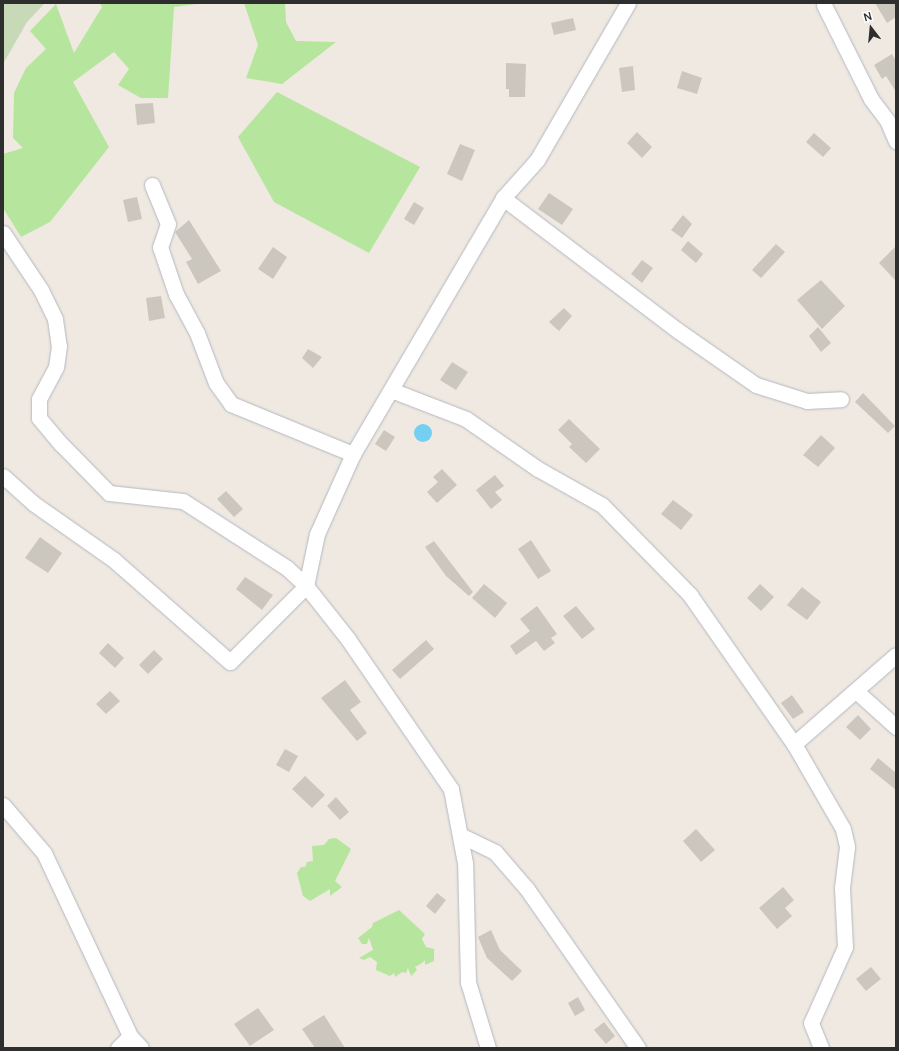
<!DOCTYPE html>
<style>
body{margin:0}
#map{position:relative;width:899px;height:1051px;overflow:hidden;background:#efe9e1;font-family:Manrope,sans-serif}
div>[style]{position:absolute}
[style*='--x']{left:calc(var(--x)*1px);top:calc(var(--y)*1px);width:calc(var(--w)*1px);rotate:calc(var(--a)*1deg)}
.green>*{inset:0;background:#b6e59e}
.cemetery>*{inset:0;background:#c8d9b8}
.water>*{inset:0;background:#75cff0}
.round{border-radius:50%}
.building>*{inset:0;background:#cbc7bf}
.roads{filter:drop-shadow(0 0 1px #b4b7c1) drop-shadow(0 0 1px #b4b7c1)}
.street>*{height:15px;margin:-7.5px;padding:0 7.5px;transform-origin:7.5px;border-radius:7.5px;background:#fff}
span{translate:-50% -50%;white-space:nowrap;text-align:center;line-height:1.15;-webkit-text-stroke:3px #fff;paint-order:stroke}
.frame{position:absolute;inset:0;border:4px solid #2e2e2e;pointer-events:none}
.north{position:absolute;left:851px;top:8px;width:40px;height:40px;-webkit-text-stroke:3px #fff;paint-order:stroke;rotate:344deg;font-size:11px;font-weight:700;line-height:16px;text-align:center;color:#2e2e2e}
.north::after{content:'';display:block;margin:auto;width:14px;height:18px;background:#2e2e2e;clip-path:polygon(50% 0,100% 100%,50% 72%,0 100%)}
</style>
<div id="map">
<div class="green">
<div style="clip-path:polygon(100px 3px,204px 3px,174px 7px,168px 98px,141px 98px,118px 85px,129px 69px,114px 52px,73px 82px,109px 147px,50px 222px,21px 237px,3px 208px,3px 154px,23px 148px,13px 138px,14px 93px,26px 68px,46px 49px,30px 31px,56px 4px,74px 53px,102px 7px)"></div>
<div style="clip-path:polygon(244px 3px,285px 3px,286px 22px,296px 41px,336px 42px,282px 84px,246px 78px,258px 45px)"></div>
<div style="clip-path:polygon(277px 92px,420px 167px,369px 253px,274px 202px,238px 137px)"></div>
<div style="clip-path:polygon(336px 838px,351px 849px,335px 881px,342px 887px,330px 896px,330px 889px,310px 901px,303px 896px,297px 873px,301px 867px,305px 867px,307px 862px,313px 861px,312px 846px,324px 845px,329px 839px)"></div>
<div style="clip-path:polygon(399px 910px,425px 934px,422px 939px,426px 947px,434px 949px,434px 961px,425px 965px,425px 960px,422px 963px,415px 967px,417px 970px,411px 976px,408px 968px,406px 973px,402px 972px,395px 977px,394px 973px,390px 976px,376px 970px,377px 962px,370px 957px,364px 960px,359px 958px,373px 950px,369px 938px,367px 944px,362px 944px,358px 938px,372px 927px,373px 923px)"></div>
</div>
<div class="cemetery">
<div style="clip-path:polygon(3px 3px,45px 3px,27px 22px,3px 64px)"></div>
</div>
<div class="water">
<div class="round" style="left:414px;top:424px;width:18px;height:18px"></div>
</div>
<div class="building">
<div style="clip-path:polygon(875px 3px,896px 3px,896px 17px,887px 23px)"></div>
<div style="clip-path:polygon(573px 18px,576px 30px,554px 35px,551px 23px)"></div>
<div style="clip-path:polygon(892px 54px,896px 61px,896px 92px,886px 76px,882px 79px,874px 65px)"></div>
<div style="clip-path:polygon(506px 63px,526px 64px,525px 97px,509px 97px,509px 89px,506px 89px)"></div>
<div style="clip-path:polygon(633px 66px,635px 90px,622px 92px,619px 68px)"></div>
<div style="clip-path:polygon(682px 71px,702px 78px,697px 94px,677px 88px)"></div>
<div style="clip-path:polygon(153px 103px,155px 123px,137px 125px,135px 104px)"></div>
<div style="clip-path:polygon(637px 132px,652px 147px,642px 158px,627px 143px)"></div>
<div style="clip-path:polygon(814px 133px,831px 148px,823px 157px,806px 142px)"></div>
<div style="clip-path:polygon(460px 144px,475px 150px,462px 181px,447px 174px)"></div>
<div style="clip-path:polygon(549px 193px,573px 209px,562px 225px,538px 209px)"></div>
<div style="clip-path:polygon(137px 197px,142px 219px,128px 222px,123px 200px)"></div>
<div style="clip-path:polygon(414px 202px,424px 208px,414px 225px,404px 219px)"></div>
<div style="clip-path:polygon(683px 215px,692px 224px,682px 238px,671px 230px)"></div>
<div style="clip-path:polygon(189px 220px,221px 271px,198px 284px,186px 262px,192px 259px,175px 232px)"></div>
<div style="clip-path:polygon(688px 241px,703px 254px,696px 263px,681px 250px)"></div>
<div style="clip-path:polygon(776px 244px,785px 252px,761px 278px,752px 270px)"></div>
<div style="clip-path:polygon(896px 246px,896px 281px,879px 263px)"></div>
<div style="clip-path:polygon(273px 247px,287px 257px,273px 279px,258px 269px)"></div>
<div style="clip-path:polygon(642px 260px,653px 268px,642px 283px,631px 274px)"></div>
<div style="clip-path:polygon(821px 280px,845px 306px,822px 329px,797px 300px)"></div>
<div style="clip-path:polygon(161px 296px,165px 318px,149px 321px,146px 298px)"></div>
<div style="clip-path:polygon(564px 308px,572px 316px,559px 331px,549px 322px)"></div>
<div style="clip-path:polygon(818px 327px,831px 343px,821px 352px,809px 336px)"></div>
<div style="clip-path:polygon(308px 349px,322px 357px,313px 368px,302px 358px)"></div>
<div style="clip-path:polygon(452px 362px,468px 372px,456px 390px,440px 380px)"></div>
<div style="clip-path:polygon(863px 393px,895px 426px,888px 433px,855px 402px)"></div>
<div style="clip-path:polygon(569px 419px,600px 449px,586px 463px,569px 447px,572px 444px,558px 430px)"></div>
<div style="clip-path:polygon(384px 430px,395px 437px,386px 451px,375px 444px)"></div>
<div style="clip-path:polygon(821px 435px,835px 448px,818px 467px,803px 455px)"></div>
<div style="clip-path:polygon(442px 469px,457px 485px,437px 503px,427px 492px,438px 482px,433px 477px)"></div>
<div style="clip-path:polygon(495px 475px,504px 486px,495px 492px,502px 500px,491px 509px,476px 490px)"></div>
<div style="clip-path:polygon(226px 491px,243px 509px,234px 517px,217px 499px)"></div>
<div style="clip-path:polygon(673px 500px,693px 515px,681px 530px,661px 514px)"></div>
<div style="clip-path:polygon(40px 537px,62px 553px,48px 573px,25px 558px)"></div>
<div style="clip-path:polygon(531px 540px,551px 571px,538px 579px,518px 549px)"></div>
<div style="clip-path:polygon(434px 541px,473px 592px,469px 596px,446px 576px,425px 547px)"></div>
<div style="clip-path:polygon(245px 577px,273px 595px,262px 610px,236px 589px)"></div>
<div style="clip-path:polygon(484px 584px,507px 603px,495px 618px,472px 598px)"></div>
<div style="clip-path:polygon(760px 584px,774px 597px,761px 611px,747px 598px)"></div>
<div style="clip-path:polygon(802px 587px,821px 602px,807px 620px,787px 605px)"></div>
<div style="clip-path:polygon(537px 606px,557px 634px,551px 638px,555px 643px,544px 651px,536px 641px,516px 655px,510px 646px,530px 631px,520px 619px)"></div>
<div style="clip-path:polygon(576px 606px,595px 629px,582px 639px,563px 616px)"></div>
<div style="clip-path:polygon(426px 640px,434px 649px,400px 679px,392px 670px)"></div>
<div style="clip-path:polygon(108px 643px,124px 658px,115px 668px,99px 653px)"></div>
<div style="clip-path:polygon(154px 650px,163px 659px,148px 674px,139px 665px)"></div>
<div style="clip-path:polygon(345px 680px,361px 702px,350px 710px,367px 733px,357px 741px,321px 698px)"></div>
<div style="clip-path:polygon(110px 691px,120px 701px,106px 714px,96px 704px)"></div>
<div style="clip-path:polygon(792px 695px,804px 712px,793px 719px,781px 703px)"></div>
<div style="clip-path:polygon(858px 715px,871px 729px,860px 740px,846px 727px)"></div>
<div style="clip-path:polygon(285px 749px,298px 756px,289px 772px,276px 765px)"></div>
<div style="clip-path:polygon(878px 758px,896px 773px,896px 790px,870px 769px)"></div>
<div style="clip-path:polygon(305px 776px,325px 795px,312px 808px,292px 789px)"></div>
<div style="clip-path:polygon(336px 797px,349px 812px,340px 820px,327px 806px)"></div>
<div style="clip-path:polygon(696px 829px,715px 850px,701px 862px,683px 841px)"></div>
<div style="clip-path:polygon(783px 887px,794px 900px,785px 908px,792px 916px,777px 929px,759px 908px)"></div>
<div style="clip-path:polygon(437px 893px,446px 900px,435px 914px,426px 906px)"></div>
<div style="clip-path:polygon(491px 930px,500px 950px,522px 971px,512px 981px,487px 958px,478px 937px)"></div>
<div style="clip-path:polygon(871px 967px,881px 979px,866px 991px,856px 979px)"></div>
<div style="clip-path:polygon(578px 997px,585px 1010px,575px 1016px,568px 1003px)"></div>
<div style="clip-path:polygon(258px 1008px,274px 1030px,250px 1046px,234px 1024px)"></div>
<div style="clip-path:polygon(324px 1015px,345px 1048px,315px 1048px,302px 1029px)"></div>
<div style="clip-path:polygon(604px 1022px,615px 1036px,606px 1044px,594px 1030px)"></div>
</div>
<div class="roads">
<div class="street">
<div style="--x:824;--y:5;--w:105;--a:63.4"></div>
<div style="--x:871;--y:99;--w:26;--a:53"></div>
<div style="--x:887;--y:120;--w:23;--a:67"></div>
<div style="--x:152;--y:185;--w:42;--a:67.7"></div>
<div style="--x:168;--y:224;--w:24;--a:109"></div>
<div style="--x:160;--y:247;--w:50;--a:71.2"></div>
<div style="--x:176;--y:294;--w:44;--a:61.7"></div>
<div style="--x:197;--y:333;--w:53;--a:69.2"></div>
<div style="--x:216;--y:383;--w:26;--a:54"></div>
<div style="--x:231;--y:404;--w:132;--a:22.3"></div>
<div style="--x:503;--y:198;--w:218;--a:37.2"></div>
<div style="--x:677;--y:330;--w:96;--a:34.8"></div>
<div style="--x:756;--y:385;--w:53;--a:17.4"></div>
<div style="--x:807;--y:401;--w:34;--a:-3"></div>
<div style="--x:3;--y:233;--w:69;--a:56.3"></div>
<div style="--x:41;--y:290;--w:32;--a:64"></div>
<div style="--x:55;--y:319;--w:27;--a:82"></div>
<div style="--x:59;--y:346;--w:21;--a:98"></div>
<div style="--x:56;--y:367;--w:36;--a:118"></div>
<div style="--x:39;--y:399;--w:19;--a:90"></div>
<div style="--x:39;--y:418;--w:35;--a:50"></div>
<div style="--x:62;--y:445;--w:67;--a:45.6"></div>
<div style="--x:109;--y:493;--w:74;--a:6.2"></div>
<div style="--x:183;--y:501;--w:124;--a:32.8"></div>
<div style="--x:287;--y:568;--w:26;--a:43"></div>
<div style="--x:306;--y:586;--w:107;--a:135"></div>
<div style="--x:230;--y:662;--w:154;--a:-138.7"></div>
<div style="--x:114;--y:560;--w:99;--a:-144.9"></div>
<div style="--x:33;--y:503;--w:40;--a:-138"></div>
<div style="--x:391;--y:390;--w:80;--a:21.1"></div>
<div style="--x:466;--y:419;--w:88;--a:34.8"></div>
<div style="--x:538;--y:469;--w:73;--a:29.4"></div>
<div style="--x:602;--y:505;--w:126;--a:45.6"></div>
<div style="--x:690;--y:595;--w:182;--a:55.1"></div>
<div style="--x:794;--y:744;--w:98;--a:60"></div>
<div style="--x:843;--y:829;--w:18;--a:77"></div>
<div style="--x:847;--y:847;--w:41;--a:97"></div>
<div style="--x:842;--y:888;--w:59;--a:87.1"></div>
<div style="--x:845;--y:947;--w:83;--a:114.1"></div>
<div style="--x:811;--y:1023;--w:27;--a:68"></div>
<div style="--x:856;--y:691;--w:54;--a:42"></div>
<div style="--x:794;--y:744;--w:135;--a:-41.1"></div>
<div style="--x:3;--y:805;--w:63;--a:49.5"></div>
<div style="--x:44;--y:853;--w:202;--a:64.8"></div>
<div style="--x:130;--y:1036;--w:16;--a:47"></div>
<div style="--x:460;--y:835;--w:39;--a:26"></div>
<div style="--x:495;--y:852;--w:49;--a:49.1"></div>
<div style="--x:527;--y:889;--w:194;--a:55.1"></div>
<div style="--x:118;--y:1048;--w:17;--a:-45"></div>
<div style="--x:488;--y:1048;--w:69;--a:-106.9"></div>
<div style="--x:468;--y:982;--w:119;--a:-91.4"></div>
<div style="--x:465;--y:863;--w:75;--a:-100.7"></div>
<div style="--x:451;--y:789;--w:182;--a:-124.5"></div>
<div style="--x:348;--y:639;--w:68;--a:-128.4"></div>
<div style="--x:306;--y:586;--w:53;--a:-78.1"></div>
<div style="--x:317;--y:534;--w:88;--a:-65.8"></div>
<div style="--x:353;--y:454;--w:297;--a:-59.6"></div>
<div style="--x:503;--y:198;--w:51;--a:-48.2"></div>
<div style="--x:537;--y:160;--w:181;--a:-59.9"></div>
</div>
</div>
<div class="frame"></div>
<div class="north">N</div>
</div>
